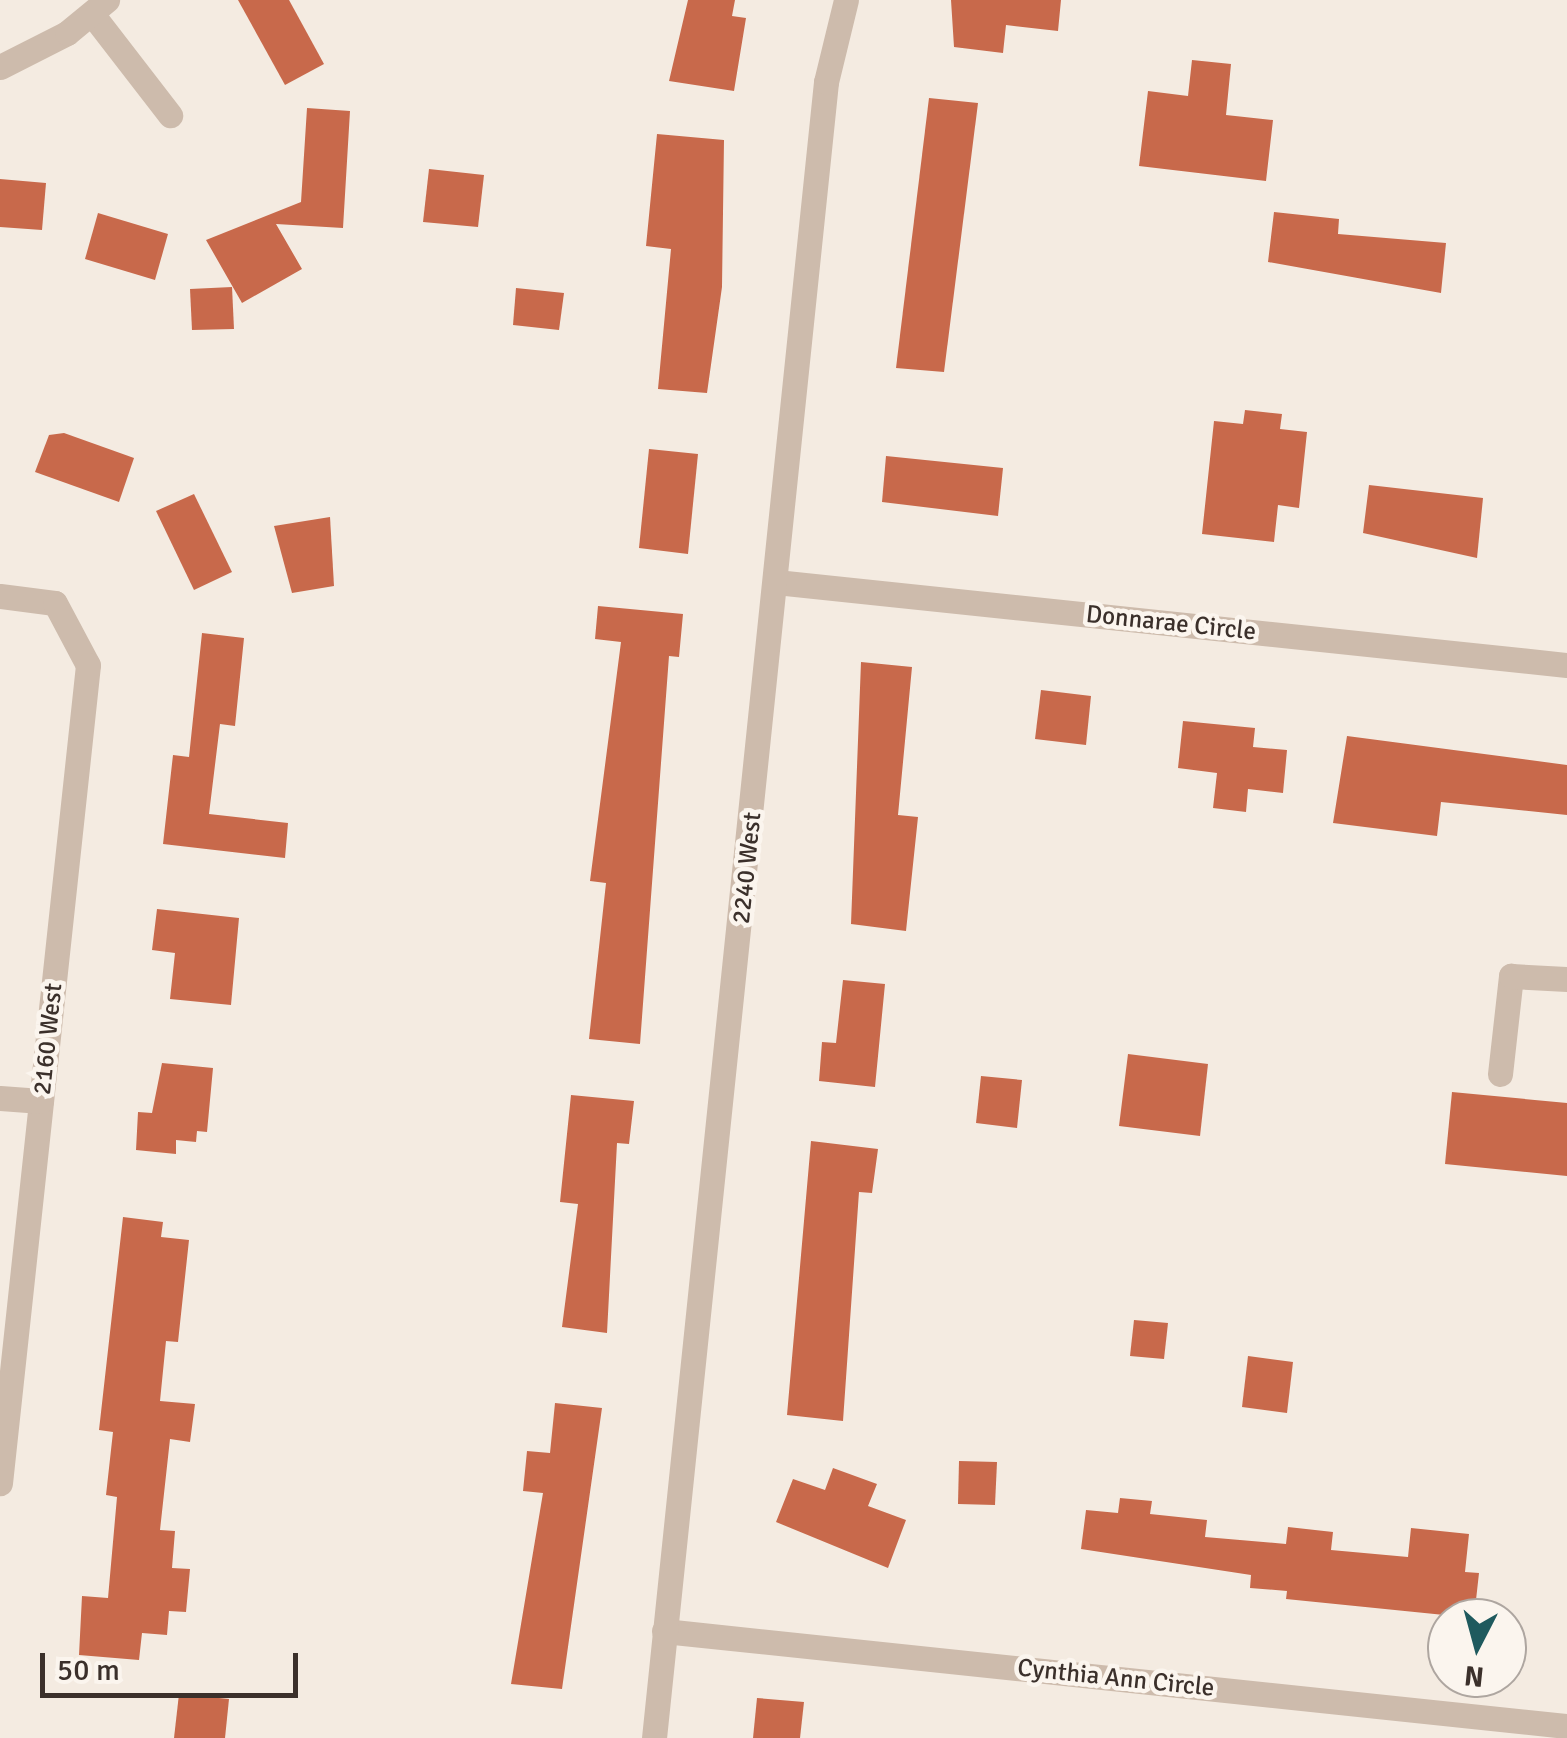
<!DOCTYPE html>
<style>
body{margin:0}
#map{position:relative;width:1567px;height:1738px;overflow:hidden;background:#f4ebe1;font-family:Signika,sans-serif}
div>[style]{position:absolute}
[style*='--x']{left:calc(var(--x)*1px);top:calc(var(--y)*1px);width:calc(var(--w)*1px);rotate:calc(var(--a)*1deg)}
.building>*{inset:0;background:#c8694b}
.minor>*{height:25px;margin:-12.5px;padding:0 12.5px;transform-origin:12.5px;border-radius:12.5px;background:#cdbbac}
span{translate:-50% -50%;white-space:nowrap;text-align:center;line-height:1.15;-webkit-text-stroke:9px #fbf5ee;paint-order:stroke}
.street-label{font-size:25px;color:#3b302b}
.north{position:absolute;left:1427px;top:1598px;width:100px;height:100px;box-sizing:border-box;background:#fbf5ee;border:2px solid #aea6a0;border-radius:50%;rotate:186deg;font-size:28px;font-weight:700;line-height:40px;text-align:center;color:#3b302b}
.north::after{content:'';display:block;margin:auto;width:35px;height:45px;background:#1f5a5e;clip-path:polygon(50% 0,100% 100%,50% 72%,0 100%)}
.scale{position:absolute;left:40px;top:1653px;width:258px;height:45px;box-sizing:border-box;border:5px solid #3b302b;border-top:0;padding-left:12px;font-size:30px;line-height:35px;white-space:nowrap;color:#3b302b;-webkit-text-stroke:8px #fbf5ee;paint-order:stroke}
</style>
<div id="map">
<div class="building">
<div style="clip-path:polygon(238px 0,289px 0,324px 64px,285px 85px)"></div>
<div style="clip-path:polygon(688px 0,735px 0,732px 16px,746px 18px,734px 91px,669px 81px)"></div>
<div style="clip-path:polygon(951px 0,1061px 0,1058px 31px,1006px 25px,1003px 53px,954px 47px)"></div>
<div style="clip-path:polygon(1192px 60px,1231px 64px,1226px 115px,1273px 120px,1266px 181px,1139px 166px,1148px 91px,1188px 96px)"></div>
<div style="clip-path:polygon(929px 98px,978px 103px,944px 372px,896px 368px)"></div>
<div style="clip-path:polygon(307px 108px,350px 111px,343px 228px,276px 224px,302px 269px,242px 303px,206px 240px,301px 202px)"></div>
<div style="clip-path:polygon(657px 134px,724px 140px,722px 287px,707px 393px,658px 389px,671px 249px,646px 246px)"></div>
<div style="clip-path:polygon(429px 169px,484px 175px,478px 227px,423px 222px)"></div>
<div style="clip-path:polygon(0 179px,46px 183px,42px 230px,0 227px)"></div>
<div style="clip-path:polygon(1274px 212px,1339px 219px,1338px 234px,1446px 243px,1441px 293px,1268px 262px)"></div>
<div style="clip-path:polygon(98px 213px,168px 234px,155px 280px,85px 259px)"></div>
<div style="clip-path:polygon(232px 287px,234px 329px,192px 330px,190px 289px)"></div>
<div style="clip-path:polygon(516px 288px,564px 293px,559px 330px,513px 325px)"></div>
<div style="clip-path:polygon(1245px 410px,1282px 414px,1280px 429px,1307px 432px,1299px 508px,1278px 505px,1274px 542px,1202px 534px,1214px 421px,1243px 424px)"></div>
<div style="clip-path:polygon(64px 433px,134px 458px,119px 502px,35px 472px,49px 435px)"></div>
<div style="clip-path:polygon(649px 449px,698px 454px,688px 554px,639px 548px)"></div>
<div style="clip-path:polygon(886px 456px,1003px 468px,998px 516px,882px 502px)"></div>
<div style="clip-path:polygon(1369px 485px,1483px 498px,1477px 558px,1363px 533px)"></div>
<div style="clip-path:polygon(194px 494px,232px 572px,194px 590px,156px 511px)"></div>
<div style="clip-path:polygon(330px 517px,334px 586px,292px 593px,274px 526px)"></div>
<div style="clip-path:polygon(598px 606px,683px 614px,679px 657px,669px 656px,640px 1044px,589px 1039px,606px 883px,590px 881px,621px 642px,595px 639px)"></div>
<div style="clip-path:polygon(202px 633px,244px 638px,235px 726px,220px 724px,209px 814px,288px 823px,285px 858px,163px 844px,173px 755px,189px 757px)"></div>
<div style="clip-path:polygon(861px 662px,912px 667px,898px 815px,918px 817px,906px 931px,851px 924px)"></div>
<div style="clip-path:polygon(1041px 690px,1091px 696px,1086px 745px,1035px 739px)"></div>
<div style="clip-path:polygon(1183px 721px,1255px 728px,1253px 747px,1287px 750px,1283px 793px,1248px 789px,1246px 812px,1213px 808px,1217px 773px,1178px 768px)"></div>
<div style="clip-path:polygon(1347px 736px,1567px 765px,1567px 815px,1441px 802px,1437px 836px,1333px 823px)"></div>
<div style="clip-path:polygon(157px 909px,239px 918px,231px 1005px,170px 999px,175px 953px,152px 950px)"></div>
<div style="clip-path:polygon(843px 980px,885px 984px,875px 1087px,819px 1081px,822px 1042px,836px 1043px)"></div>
<div style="clip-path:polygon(1128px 1054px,1208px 1064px,1200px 1136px,1119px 1126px)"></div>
<div style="clip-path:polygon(162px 1063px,213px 1068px,207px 1132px,197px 1131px,196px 1142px,176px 1140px,176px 1154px,136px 1150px,138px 1112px,152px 1113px)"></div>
<div style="clip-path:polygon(981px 1076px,1022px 1080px,1017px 1128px,976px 1123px)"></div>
<div style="clip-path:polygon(1452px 1092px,1567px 1103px,1567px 1176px,1445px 1164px)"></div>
<div style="clip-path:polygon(571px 1095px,634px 1101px,629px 1144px,617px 1143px,607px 1333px,562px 1327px,578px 1204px,560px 1202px)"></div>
<div style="clip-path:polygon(811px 1141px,878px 1149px,872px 1193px,859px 1192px,843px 1421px,787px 1415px)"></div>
<div style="clip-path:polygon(123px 1217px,163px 1222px,161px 1237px,189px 1240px,178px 1342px,166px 1341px,160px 1401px,195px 1404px,190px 1442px,170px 1439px,160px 1530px,175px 1531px,172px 1568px,190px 1569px,186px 1612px,169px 1611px,167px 1635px,142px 1633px,139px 1660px,79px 1655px,82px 1596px,108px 1598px,117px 1497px,106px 1495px,113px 1432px,99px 1430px)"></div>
<div style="clip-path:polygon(1134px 1320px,1168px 1323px,1164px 1359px,1130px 1356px)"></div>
<div style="clip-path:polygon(1248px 1356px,1293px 1362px,1287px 1413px,1242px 1407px)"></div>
<div style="clip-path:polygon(555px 1403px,602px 1408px,562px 1689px,511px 1684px,543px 1493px,523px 1491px,527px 1451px,550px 1453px)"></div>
<div style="clip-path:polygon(959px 1461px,997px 1462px,995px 1505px,958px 1504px)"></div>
<div style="clip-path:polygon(833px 1468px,877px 1484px,868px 1506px,906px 1520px,888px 1568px,776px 1522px,793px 1479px,825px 1490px)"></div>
<div style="clip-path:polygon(1120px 1498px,1152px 1501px,1150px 1514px,1207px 1520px,1205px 1537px,1286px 1544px,1288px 1527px,1333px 1532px,1331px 1550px,1408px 1557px,1411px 1528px,1469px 1534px,1465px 1572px,1479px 1573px,1474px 1618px,1286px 1599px,1287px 1591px,1250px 1588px,1251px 1575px,1081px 1549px,1086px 1510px,1118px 1513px)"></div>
<div style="clip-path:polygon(179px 1694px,229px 1699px,225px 1738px,174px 1738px)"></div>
<div style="clip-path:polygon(757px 1698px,804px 1702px,800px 1738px,753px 1738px)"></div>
</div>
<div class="minor">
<div style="--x:92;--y:14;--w:128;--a:52.3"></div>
<div style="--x:0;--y:67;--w:75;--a:-26.9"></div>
<div style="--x:67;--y:33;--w:52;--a:-39.5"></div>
<div style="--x:776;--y:582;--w:795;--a:5.99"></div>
<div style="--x:0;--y:596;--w:55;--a:7.3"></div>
<div style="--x:55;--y:603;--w:70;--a:62"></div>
<div style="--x:88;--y:665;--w:823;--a:96.14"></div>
<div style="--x:1500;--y:1074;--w:99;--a:-83.6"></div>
<div style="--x:1511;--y:976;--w:56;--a:3.1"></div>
<div style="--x:0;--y:1098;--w:41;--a:4.2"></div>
<div style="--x:664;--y:1631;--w:908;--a:6.01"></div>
<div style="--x:654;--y:1738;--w:1665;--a:-84.07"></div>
<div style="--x:826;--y:82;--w:84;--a:-76.3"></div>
</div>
<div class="street-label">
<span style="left:1171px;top:623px;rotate:6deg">Donnarae Circle</span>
<span style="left:747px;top:868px;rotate:-84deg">2240 West</span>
<span style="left:48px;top:1039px;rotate:-84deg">2160 West</span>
<span style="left:1116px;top:1678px;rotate:6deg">Cynthia Ann Circle</span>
</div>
<div class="north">N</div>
<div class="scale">50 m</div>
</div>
